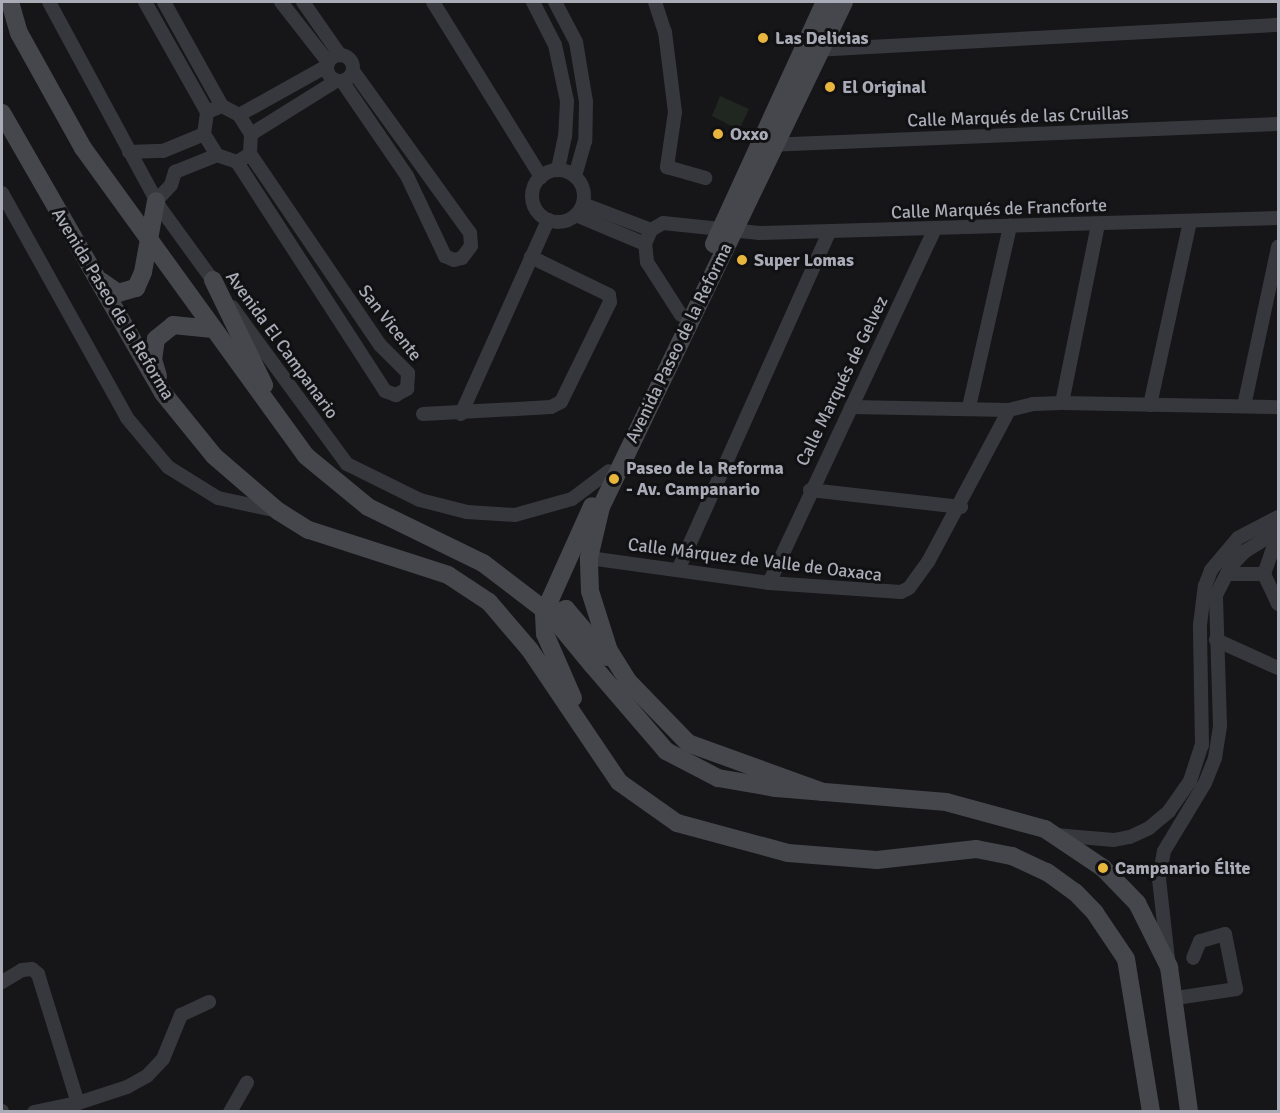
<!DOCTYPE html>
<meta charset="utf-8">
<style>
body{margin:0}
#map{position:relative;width:1280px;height:1113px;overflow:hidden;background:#161618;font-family:Signika,sans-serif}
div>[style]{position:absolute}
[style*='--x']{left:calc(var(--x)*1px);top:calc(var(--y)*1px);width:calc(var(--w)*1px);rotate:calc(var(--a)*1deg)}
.green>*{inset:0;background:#202721}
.street>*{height:14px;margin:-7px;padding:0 7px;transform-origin:7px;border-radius:7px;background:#37383d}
.street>.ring{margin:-7px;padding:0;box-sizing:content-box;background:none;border:14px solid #37383d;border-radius:50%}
.secondary>*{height:18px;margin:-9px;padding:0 9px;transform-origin:9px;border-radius:9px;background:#45474c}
.secondary-bridge>*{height:18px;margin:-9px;padding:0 9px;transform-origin:9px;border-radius:9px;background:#45474c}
.dots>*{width:16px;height:16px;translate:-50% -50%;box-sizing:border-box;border:3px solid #111113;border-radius:50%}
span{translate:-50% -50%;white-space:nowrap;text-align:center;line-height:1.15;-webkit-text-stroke:6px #111113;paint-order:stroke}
.poi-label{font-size:18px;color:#a9acb7;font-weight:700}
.left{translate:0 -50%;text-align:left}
.street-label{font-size:18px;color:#a9acb7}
.frame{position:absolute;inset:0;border:3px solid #a9acb7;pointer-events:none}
</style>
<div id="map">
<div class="green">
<div style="clip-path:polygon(720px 96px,749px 109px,739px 130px,712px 116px)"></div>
</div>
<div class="street">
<div style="--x:49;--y:2;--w:235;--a:61.6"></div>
<div style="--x:161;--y:209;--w:95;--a:54"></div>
<div style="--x:145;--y:2;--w:126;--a:60.6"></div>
<div style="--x:164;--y:2;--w:119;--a:60.9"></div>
<div style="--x:281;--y:2;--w:76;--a:51.9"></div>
<div style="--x:303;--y:2;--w:65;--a:55.1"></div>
<div style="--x:433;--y:2;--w:206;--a:58.3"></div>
<div style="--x:533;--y:2;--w:48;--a:62.9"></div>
<div style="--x:555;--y:45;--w:57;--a:77.9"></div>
<div style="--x:567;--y:101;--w:35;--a:93"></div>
<div style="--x:565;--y:136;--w:35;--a:102"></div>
<div style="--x:555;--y:2;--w:45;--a:62.3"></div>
<div style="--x:576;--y:42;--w:61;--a:80.5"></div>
<div style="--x:586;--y:102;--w:39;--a:91"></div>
<div style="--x:585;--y:141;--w:37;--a:106"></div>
<div style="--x:655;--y:2;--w:32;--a:72"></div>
<div style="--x:665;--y:32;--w:81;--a:82.9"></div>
<div style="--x:675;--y:112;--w:56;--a:98.3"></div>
<div style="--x:667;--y:167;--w:40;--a:16"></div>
<div style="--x:814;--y:50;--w:465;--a:-3.1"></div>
<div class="ring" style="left:327px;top:55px;width:12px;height:12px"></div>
<div style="--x:342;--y:81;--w:115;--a:55.6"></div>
<div style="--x:407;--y:176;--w:89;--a:64.6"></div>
<div style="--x:445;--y:256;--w:10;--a:24"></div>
<div style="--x:454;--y:260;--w:8;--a:-14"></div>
<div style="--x:462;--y:258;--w:15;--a:-53"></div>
<div style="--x:471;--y:246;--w:13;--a:-94"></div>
<div style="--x:470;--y:233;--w:200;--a:-125.8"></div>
<div style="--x:222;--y:106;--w:19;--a:28"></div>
<div style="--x:239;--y:115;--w:22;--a:58"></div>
<div style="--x:251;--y:134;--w:20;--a:93"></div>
<div style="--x:250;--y:154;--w:15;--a:148"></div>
<div style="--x:237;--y:162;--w:21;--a:-161"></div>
<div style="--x:217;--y:155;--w:25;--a:-122"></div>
<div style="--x:204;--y:134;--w:22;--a:-82"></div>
<div style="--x:207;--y:112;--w:16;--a:-22"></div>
<div style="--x:239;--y:115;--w:101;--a:-29.1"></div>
<div style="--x:251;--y:134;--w:100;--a:-31.9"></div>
<div style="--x:767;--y:145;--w:511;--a:-2.35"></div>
<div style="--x:129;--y:152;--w:34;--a:-2"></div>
<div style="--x:163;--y:151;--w:44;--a:-22.5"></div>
<div style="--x:237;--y:162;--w:273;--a:57.1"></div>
<div style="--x:385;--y:391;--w:12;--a:20"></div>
<div style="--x:396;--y:395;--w:13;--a:-29"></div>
<div style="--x:407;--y:389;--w:16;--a:-86"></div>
<div style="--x:408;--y:373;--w:40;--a:-135"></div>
<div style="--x:380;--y:345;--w:231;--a:-124.2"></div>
<div class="ring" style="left:532px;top:170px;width:38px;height:38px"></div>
<div style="--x:2;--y:193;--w:257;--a:60.9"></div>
<div style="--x:127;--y:418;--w:64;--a:50.1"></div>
<div style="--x:168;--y:467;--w:59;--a:31.8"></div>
<div style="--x:218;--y:498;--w:61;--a:12.2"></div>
<div style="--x:156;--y:201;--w:22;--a:-47"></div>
<div style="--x:171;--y:185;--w:14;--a:-73"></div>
<div style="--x:175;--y:172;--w:45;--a:-22"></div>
<div style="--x:583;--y:204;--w:73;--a:20.9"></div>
<div style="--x:576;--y:215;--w:75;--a:22.8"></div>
<div style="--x:232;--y:307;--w:195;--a:53.8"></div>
<div style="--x:347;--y:464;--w:81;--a:26.3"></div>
<div style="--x:420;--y:500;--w:49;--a:14.3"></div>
<div style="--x:467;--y:512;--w:48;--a:3.6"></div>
<div style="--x:515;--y:515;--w:59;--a:-15.7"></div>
<div style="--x:572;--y:499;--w:46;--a:-37.1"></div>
<div style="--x:681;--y:315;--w:63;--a:-122.7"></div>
<div style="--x:647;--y:262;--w:18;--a:-96"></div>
<div style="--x:645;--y:244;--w:15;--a:-67"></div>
<div style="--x:651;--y:230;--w:14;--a:-30"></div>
<div style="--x:663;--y:223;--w:97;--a:5.9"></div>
<div style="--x:759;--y:233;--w:519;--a:-1.66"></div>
<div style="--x:1062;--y:403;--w:182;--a:-78.6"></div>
<div style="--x:1150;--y:405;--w:187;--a:-77.7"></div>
<div style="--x:1244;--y:406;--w:163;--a:-77.9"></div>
<div style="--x:851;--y:407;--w:158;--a:1.1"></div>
<div style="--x:1009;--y:410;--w:25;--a:-14"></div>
<div style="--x:1033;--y:404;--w:29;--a:-2"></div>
<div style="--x:1062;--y:403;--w:216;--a:1.1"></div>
<div style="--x:969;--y:407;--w:186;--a:-77.2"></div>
<div style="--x:423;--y:414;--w:128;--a:-3.1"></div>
<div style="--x:551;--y:407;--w:11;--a:-27"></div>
<div style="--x:561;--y:402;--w:111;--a:-63.9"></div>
<div style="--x:610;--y:302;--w:7;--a:-98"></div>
<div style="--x:609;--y:295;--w:87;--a:-154"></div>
<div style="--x:461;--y:414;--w:213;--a:-65.8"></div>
<div style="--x:810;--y:490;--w:152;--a:6.4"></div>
<div style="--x:589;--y:558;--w:182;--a:7.9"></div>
<div style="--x:769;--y:583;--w:132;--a:3.9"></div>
<div style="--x:901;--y:592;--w:9;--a:-27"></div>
<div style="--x:909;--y:588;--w:32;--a:-54"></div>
<div style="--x:928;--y:562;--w:172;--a:-61.9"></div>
<div style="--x:678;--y:570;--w:369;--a:-65.9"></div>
<div style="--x:1227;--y:574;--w:37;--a:0"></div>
<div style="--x:1264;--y:574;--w:42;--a:-70.7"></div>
<div style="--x:1264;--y:574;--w:33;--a:65"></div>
<div style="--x:769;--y:583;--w:392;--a:-64.9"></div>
<div style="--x:1216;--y:640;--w:68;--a:24.3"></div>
<div style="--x:1055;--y:835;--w:59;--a:4.8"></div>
<div style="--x:1114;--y:840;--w:16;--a:-11"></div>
<div style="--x:1130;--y:837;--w:21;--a:-25"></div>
<div style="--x:1149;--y:828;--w:26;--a:-40"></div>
<div style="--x:1169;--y:811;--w:37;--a:-55"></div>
<div style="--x:1190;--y:781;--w:38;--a:-72"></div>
<div style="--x:1202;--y:745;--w:120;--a:-91"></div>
<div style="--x:1200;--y:625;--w:39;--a:-83"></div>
<div style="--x:1205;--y:586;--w:17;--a:-69"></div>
<div style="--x:1211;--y:570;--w:42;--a:-49.8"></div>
<div style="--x:1238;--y:538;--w:45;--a:-27.7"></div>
<div style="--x:1168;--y:959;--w:81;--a:-96.4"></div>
<div style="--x:1159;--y:879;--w:28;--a:-80"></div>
<div style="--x:1164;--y:851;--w:79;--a:-58.9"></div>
<div style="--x:1205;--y:783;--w:27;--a:-68"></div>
<div style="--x:1215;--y:758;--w:33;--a:-81"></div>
<div style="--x:1220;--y:725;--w:130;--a:-91.8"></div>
<div style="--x:1216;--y:595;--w:33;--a:-63"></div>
<div style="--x:1231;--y:566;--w:19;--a:-47"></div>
<div style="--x:1244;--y:552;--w:40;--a:-32"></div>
<div style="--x:2;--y:982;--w:23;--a:-31"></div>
<div style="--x:22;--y:970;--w:10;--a:-6"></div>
<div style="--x:32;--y:969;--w:8;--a:40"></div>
<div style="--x:38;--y:974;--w:135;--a:72.8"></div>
<div style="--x:1176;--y:998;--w:61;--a:-8.5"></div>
<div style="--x:1236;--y:989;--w:56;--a:-101.3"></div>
<div style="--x:1225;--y:934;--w:26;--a:164"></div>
<div style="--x:1200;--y:941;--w:18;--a:112"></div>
<div style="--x:2;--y:1111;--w:1;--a:90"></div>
<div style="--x:34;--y:1112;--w:45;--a:-11.6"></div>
<div style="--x:78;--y:1103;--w:52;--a:-18.1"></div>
<div style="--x:127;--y:1087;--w:23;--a:-29"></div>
<div style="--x:147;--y:1076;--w:23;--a:-47"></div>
<div style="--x:163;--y:1059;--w:48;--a:-67.8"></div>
<div style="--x:181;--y:1015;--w:31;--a:-25"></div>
<div style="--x:230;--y:1112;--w:34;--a:-60"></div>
</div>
<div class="secondary">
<div style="--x:10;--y:2;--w:32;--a:74"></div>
<div style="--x:19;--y:33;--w:132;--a:60.9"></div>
<div style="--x:83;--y:148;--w:380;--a:54.1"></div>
<div style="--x:306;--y:456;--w:80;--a:39.4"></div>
<div style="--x:368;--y:507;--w:128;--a:26"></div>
<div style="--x:2;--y:113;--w:323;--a:60.1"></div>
<div style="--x:163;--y:393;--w:81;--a:51"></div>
<div style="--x:214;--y:456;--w:84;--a:40.7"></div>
<div style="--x:278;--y:511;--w:36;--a:32"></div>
<div style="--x:309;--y:530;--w:146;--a:17.9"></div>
<div style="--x:448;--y:575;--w:49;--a:33.4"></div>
<div style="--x:489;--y:602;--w:63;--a:49.5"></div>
<div style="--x:530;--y:650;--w:159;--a:56"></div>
<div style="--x:619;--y:782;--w:71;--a:35.3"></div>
<div style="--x:677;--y:823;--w:115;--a:15.1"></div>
<div style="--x:788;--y:853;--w:89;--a:4.5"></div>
<div style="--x:877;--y:860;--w:100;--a:-6.3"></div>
<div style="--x:976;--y:849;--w:37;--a:11"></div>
<div style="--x:1012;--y:856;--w:38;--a:25"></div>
<div style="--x:1047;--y:872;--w:34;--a:36"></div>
<div style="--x:1075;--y:892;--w:29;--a:46"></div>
<div style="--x:1095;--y:913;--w:55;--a:56"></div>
<div style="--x:1126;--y:959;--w:155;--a:80.7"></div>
<div style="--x:714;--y:244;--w:266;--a:-65.4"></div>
<div style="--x:213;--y:280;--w:117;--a:64.1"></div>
<div style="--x:101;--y:281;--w:21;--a:35"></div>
<div style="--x:118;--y:293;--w:19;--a:-16"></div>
<div style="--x:136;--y:288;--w:17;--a:-66"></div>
<div style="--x:143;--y:272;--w:72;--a:-79.6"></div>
<div style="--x:158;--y:376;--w:17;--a:-107"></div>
<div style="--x:153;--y:360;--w:21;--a:-82"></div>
<div style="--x:156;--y:339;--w:22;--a:-39"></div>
<div style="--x:173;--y:325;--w:40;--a:5.7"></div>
<div style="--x:547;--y:628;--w:14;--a:-78"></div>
<div style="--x:550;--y:614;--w:17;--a:-17"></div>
<div style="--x:566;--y:609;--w:63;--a:49.5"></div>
<div style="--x:593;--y:666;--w:112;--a:49.3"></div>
<div style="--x:666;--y:751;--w:59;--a:27.4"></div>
<div style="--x:718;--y:778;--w:59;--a:9.8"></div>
<div style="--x:776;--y:788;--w:171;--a:4.7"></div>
<div style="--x:946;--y:802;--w:103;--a:15.3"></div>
<div style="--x:1045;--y:829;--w:70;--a:33.9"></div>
<div style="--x:1103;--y:868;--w:49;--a:45.8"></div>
<div style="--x:1137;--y:903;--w:72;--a:63.4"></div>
<div style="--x:1169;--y:967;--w:146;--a:82.1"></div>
<div style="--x:573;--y:698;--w:70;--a:-113.6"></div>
<div style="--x:545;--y:634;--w:21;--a:-93"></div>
<div style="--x:544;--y:613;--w:117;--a:-65.8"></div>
<div style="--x:823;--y:792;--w:144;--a:-160.1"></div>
<div style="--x:688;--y:743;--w:86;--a:-134.1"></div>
<div style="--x:628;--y:681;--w:36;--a:-122"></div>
<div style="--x:609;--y:651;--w:63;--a:-107.6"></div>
<div style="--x:590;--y:591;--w:33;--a:-92"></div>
<div style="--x:589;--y:558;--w:52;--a:-76.8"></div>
<div style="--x:601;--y:507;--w:560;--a:-64.3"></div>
</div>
<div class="secondary-bridge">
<div style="--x:483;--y:563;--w:86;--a:37.4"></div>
<div style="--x:551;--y:615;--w:66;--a:50.5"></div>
</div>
<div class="dots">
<div style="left:763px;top:38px;background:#e9b63d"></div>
<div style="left:830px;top:87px;background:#e9b63d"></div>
<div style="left:718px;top:134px;background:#e9b63d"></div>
<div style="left:742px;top:260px;background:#e9b63d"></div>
<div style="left:614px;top:479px;background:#e9b63d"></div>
<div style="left:1103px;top:868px;background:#e9b63d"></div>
</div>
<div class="poi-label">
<span class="left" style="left:775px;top:38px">Las Delicias</span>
<span class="left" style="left:842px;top:87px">El Original</span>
<span class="left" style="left:730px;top:134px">Oxxo</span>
<span class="left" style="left:754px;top:260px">Super Lomas</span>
<span class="left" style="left:626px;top:479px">Paseo de la Reforma<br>- Av. Campanario</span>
<span class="left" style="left:1115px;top:868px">Campanario Élite</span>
</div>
<div class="street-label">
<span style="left:1018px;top:117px;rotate:-2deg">Calle Marqués de las Cruillas</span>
<span style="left:999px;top:209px;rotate:-2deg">Calle Marqués de Francforte</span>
<span style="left:113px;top:304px;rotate:59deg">Avenida Paseo de la Reforma</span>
<span style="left:390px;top:323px;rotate:52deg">San Vicente</span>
<span style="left:679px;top:343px;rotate:-64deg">Avenida Paseo de la Reforma</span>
<span style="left:282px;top:345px;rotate:54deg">Avenida El Campanario</span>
<span style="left:842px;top:381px;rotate:-64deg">Calle Marqués de Gelvez</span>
<span style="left:755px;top:560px;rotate:7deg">Calle Márquez de Valle de Oaxaca</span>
</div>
<div class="frame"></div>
</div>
